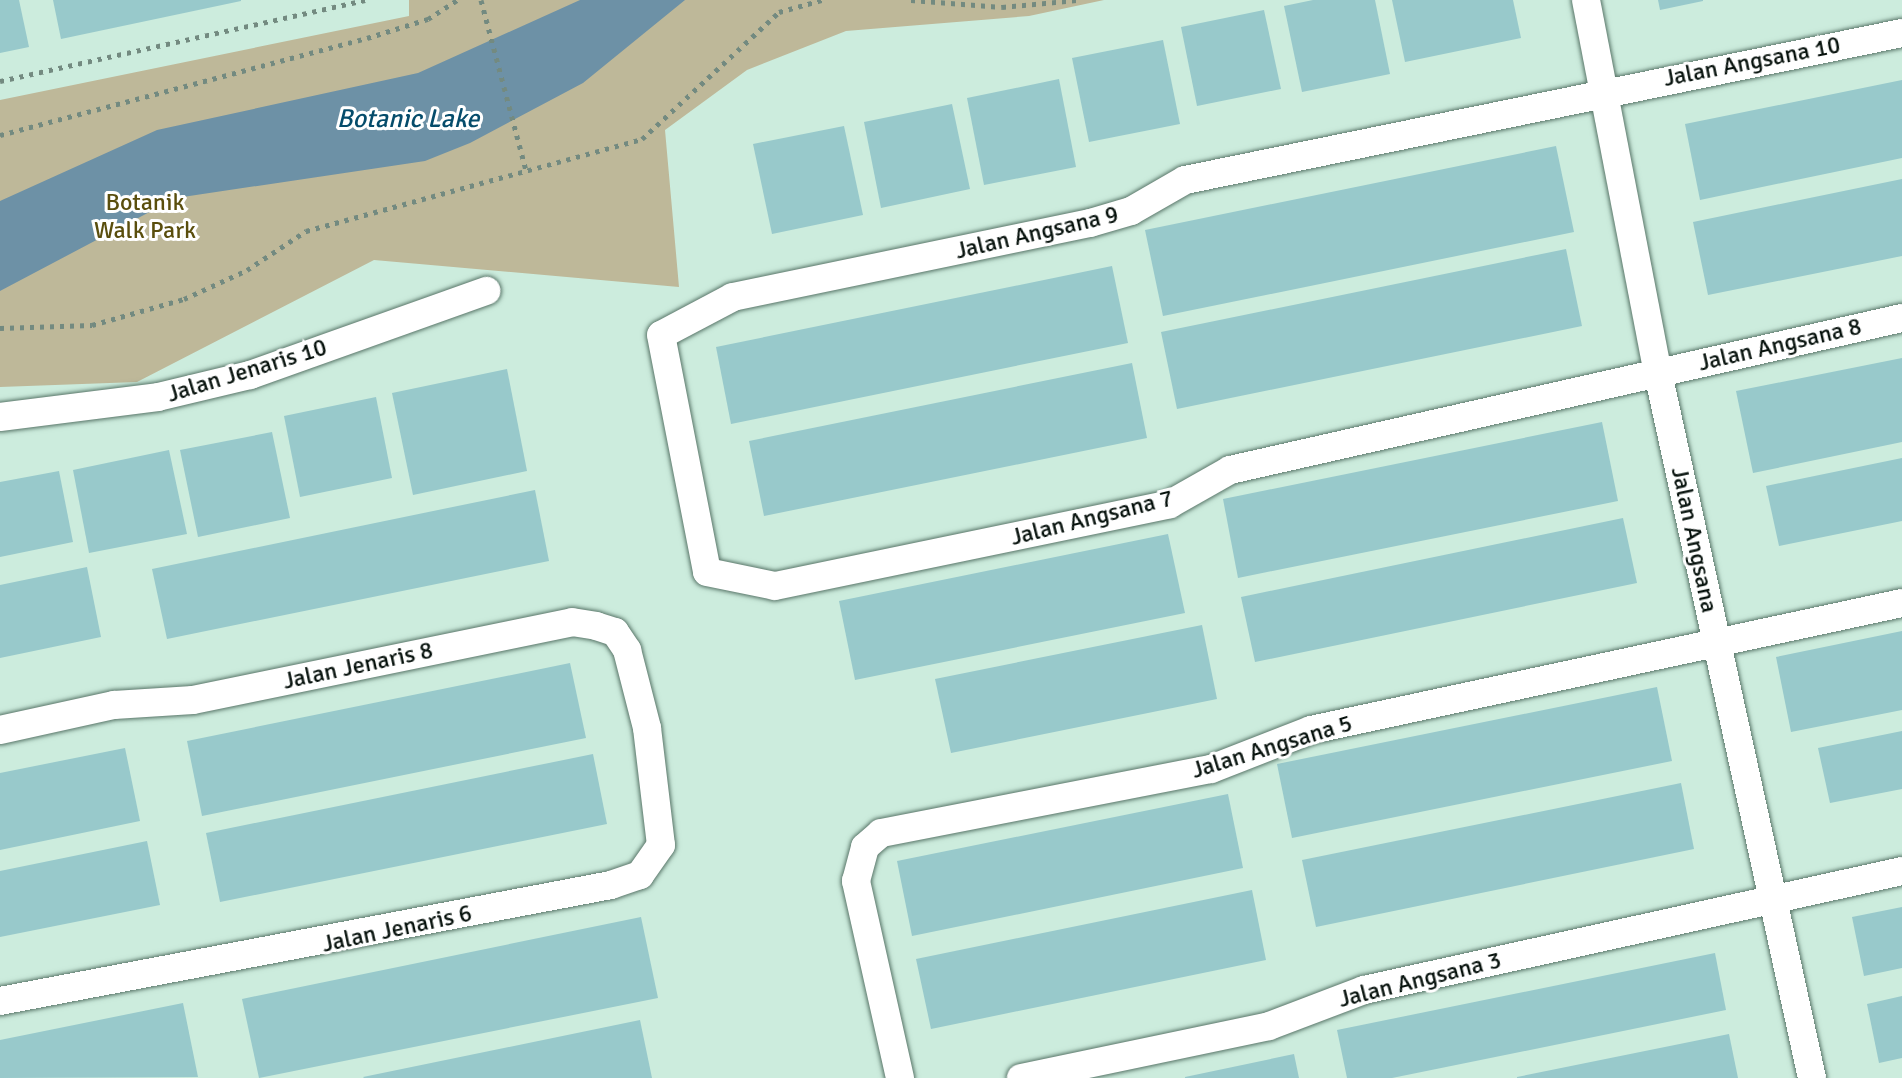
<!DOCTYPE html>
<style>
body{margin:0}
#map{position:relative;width:1902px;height:1078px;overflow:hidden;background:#ccecdd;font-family:Signika,sans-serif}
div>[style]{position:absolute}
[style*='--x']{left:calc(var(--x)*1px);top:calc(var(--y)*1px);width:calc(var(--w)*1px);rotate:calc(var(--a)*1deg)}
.green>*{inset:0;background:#beb899}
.water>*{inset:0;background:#6d91a6}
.building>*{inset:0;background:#98c9cb}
.path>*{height:5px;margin-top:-2.5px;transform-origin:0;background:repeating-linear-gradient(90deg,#738a80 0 4px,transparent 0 10px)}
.roads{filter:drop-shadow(0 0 2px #597669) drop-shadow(0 0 2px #597669)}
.street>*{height:28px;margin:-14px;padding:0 14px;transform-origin:14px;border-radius:14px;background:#fff}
span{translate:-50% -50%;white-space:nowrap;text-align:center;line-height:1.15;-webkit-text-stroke:6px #fff;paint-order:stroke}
.street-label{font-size:24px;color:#06110c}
.park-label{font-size:24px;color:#5a4e0d}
.water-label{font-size:26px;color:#054c6b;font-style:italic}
</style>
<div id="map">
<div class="green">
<div style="clip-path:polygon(409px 0,1104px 0,1029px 16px,846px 31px,747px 70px,665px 130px,679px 287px,374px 260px,137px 382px,0 387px,0 100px,409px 16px)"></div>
</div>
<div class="water">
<div style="clip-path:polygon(580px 0,685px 0,583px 83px,470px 143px,425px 161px,176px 198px,0 291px,0 201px,157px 130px,418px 73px)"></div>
</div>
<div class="building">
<div style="clip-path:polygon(0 0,19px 0,29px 47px,0 53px)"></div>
<div style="clip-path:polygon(53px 0,241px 0,241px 1px,61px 39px)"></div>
<div style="clip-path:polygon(1313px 0,1375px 0,1390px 74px,1302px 92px,1284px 6px)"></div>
<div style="clip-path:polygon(1392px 0,1513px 0,1521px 38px,1405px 62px)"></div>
<div style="clip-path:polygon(1658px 0,1703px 0,1703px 1px,1660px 10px)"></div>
<div style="clip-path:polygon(1264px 10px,1281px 89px,1197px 106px,1181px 27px)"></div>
<div style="clip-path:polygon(1163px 40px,1180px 124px,1089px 142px,1072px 58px)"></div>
<div style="clip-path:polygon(1059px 79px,1076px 167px,984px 185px,967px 98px)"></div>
<div style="clip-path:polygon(1902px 80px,1902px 158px,1700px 200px,1685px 124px)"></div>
<div style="clip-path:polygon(952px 104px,970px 189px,881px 208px,864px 122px)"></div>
<div style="clip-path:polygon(844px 126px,863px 215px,772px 234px,753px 144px)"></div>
<div style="clip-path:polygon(1556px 146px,1574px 232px,1163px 316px,1145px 230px)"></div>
<div style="clip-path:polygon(1902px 179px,1902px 256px,1708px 295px,1693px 222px)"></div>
<div style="clip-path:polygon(1566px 249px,1582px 326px,1177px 409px,1161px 332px)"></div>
<div style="clip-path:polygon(1112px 266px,1128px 343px,731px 424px,716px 347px)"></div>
<div style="clip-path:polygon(1902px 358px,1902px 442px,1753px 473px,1736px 391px)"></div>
<div style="clip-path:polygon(1132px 363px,1147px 438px,764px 516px,749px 441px)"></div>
<div style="clip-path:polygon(507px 369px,527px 471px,413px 495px,392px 393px)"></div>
<div style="clip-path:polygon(376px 397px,392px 478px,300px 497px,284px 416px)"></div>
<div style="clip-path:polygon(1602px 422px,1618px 501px,1238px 578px,1223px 499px)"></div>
<div style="clip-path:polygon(272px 432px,290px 518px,198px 537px,180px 450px)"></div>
<div style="clip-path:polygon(169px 450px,187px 534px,89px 553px,73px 470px)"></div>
<div style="clip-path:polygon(1902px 458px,1902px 521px,1779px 546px,1766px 486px)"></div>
<div style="clip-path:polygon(59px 471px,73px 542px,0 557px,0 482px)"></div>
<div style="clip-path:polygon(535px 490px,549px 561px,167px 639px,152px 569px)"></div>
<div style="clip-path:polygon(1623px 518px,1637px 583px,1255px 662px,1241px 597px)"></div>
<div style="clip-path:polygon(1168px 534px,1185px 613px,855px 680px,839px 601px)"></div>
<div style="clip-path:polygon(87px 567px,101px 637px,0 658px,0 585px)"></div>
<div style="clip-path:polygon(1202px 625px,1217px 699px,951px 753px,935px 679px)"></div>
<div style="clip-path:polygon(1902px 631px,1902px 710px,1791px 732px,1776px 657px)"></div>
<div style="clip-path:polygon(570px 663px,586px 738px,202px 816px,187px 741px)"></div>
<div style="clip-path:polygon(1657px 687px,1672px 761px,1292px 838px,1277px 764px)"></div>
<div style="clip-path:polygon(1902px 731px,1902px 789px,1830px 803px,1818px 748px)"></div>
<div style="clip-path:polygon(125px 748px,140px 821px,0 850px,0 773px)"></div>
<div style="clip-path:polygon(593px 754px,607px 824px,220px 902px,206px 833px)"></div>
<div style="clip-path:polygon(1681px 783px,1694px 849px,1316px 927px,1302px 860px)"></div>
<div style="clip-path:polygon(1228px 794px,1243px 868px,912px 936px,897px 861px)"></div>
<div style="clip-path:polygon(147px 841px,160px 905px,0 937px,0 871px)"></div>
<div style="clip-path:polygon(1252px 890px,1266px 960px,931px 1029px,916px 959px)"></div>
<div style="clip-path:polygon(1902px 907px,1902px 968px,1864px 976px,1852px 917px)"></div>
<div style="clip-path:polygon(641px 917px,658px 998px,259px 1078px,242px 999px)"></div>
<div style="clip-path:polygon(1715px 953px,1726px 1010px,1392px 1078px,1347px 1078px,1337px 1030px)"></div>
<div style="clip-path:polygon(1902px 996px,1902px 1058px,1879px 1063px,1867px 1004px)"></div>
<div style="clip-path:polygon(183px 1003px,198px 1077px,0 1078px,0 1040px)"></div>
<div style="clip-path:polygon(640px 1020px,652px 1078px,364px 1078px,363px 1077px)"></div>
<div style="clip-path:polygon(1729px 1034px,1738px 1078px,1517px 1078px,1517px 1077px)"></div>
<div style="clip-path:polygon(1294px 1054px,1299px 1078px,1185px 1078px,1185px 1077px)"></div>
</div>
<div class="path">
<div style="--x:481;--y:0;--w:176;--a:75.2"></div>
<div style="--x:911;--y:0;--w:91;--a:4.4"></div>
<div style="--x:1002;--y:7;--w:75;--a:-5.3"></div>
<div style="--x:0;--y:81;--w:374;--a:-12.5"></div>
<div style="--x:0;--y:135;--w:380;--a:-14.8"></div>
<div style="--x:367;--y:38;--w:64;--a:-17.3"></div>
<div style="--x:428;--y:19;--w:35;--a:-33"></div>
<div style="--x:0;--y:328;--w:92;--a:-1.9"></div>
<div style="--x:92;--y:325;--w:96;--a:-15.8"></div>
<div style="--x:184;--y:299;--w:69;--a:-24.7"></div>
<div style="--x:247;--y:270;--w:71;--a:-33.5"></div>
<div style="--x:306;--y:231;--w:348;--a:-15.3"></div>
<div style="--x:642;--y:139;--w:187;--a:-42.8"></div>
<div style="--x:779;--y:12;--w:45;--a:-15.6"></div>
</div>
<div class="roads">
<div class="street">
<div style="--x:1586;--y:0;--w:380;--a:79.1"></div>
<div style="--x:1658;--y:373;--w:722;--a:77.68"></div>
<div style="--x:1902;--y:33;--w:732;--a:168.41"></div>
<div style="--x:1185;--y:180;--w:62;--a:150.1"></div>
<div style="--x:1131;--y:211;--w:43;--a:163.7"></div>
<div style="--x:1090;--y:223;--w:365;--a:168.3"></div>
<div style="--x:733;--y:297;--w:81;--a:152.2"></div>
<div style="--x:661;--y:335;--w:241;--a:79"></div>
<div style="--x:707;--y:572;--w:69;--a:11.6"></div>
<div style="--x:775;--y:586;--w:403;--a:-11.7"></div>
<div style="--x:1170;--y:504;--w:69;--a:-29.5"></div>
<div style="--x:1230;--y:470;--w:689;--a:-12.75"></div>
<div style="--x:0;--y:417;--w:159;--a:-7.2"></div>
<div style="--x:158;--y:397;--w:95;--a:-13.4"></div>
<div style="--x:250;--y:375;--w:251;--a:-19.6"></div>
<div style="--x:0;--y:730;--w:117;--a:-12.4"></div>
<div style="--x:114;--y:705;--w:79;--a:-3.6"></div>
<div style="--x:193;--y:700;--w:387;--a:-11.6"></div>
<div style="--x:572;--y:622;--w:24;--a:9"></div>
<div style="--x:596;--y:626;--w:20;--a:18"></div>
<div style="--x:615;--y:632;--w:22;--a:56"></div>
<div style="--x:627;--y:650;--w:81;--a:75.6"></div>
<div style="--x:647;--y:728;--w:118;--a:83.2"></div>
<div style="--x:661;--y:845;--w:37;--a:125"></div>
<div style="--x:640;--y:875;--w:31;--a:161"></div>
<div style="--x:611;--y:885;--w:622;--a:169.25"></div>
<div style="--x:900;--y:1078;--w:202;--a:-102.6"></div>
<div style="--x:856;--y:881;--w:35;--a:-75"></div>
<div style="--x:865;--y:847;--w:21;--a:-41"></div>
<div style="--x:881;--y:833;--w:336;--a:-11"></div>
<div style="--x:1211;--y:769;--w:107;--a:-21.3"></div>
<div style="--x:1311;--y:730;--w:604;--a:-12.13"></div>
<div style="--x:1021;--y:1078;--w:253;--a:-11.8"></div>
<div style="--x:1269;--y:1026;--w:102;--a:-20.8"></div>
<div style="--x:1364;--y:990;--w:551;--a:-12.47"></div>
</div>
</div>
<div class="street-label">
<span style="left:1752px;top:62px;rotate:-11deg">Jalan Angsana 10</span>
<span style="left:1037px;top:233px;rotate:-13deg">Jalan Angsana 9</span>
<span style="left:1780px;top:345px;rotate:-13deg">Jalan Angsana 8</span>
<span style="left:247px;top:371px;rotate:-17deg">Jalan Jenaris 10</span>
<span style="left:1092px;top:518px;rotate:-14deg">Jalan Angsana 7</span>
<span style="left:1694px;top:540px;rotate:78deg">Jalan Angsana</span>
<span style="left:358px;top:666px;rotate:-12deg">Jalan Jenaris 8</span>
<span style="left:1272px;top:747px;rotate:-17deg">Jalan Angsana 5</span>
<span style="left:397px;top:929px;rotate:-12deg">Jalan Jenaris 6</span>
<span style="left:1420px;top:980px;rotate:-14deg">Jalan Angsana 3</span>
</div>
<div class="park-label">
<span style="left:145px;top:217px">Botanik<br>Walk Park</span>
</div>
<div class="water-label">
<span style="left:408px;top:120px">Botanic Lake</span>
</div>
</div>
